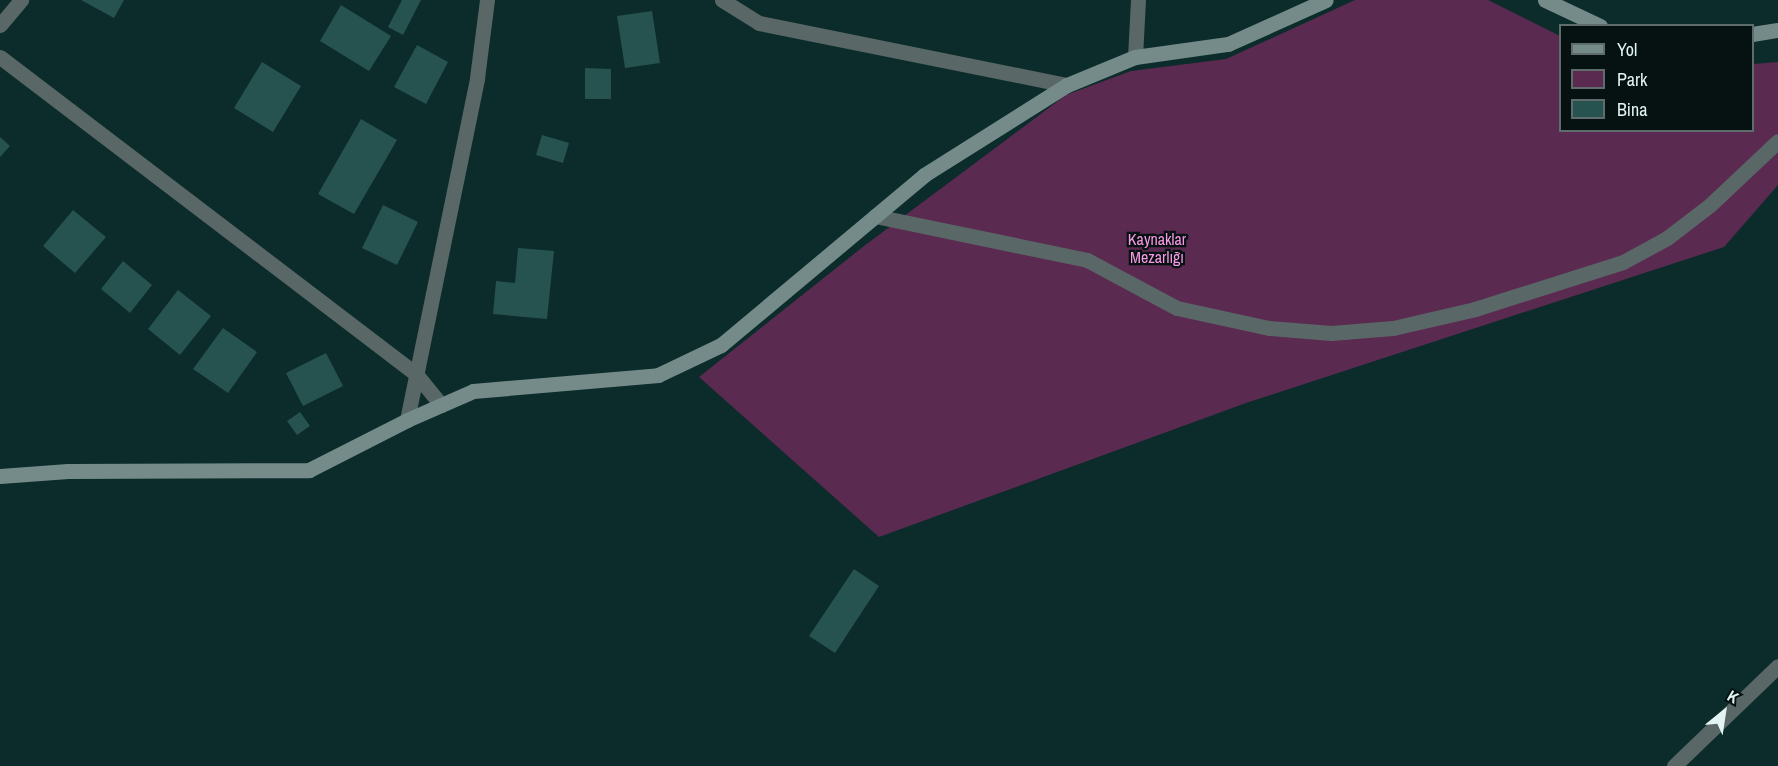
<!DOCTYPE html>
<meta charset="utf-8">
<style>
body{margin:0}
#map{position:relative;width:1778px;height:766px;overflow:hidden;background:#0b2c2b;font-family:"Archivo Narrow",sans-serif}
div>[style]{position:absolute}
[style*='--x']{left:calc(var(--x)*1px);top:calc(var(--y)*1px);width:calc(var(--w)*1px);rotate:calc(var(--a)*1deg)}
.green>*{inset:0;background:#5b2a51}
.building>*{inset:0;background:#265250}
.lane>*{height:15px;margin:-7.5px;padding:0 7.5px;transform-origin:7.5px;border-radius:7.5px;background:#596766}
.street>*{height:15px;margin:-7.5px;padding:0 7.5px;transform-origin:7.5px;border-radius:7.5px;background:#596766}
.secondary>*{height:15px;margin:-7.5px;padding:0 7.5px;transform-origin:7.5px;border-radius:7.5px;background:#758b8a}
span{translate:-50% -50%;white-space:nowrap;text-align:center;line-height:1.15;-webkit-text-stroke:4.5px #061212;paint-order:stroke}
.park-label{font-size:16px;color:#fb98e5}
.legend{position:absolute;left:1559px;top:24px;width:195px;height:108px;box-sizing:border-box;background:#061212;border:2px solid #5e6c6c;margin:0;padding:8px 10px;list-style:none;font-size:18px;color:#e2f4f3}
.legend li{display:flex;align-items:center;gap:12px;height:30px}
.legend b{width:30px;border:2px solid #5e6c6c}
.north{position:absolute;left:1694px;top:682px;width:60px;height:60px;-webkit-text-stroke:4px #061212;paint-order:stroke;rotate:30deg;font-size:16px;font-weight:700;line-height:24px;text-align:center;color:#e2f4f3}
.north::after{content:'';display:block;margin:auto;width:21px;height:27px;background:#e2f4f3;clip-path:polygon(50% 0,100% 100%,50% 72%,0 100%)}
</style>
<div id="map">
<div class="green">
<div style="clip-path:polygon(1355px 0,1488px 0,1560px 36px,1560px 130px,1752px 130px,1753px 64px,1778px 62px,1778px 185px,1724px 247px,1246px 403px,879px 537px,699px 377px,864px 246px,1066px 95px,1131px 71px,1226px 59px)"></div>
</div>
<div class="building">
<div style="clip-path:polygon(81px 0,124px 0,114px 18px)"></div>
<div style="clip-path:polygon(402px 0,421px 0,403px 35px,388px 27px)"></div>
<div style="clip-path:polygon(341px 5px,391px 36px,369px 71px,320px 41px)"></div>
<div style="clip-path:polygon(652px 11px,660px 63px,625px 68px,617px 16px)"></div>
<div style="clip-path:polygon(417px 45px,448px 62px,426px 104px,394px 87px)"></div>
<div style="clip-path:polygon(262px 62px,301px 86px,273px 132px,234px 108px)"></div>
<div style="clip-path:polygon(585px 68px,611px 69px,611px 99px,585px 99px)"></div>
<div style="clip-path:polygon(361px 119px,397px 140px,354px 214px,318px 194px)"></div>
<div style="clip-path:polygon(542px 135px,569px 143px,563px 163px,536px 155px)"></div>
<div style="clip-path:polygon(0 137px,10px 146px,0 157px)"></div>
<div style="clip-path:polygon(383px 205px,418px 222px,397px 265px,362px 248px)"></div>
<div style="clip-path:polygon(73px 210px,106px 237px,75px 273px,43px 246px)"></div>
<div style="clip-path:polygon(518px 248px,554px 251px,547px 319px,493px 314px,496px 281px,515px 283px)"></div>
<div style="clip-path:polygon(123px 261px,152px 285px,130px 313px,101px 289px)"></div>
<div style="clip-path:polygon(178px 290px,211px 316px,180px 355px,148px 329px)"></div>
<div style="clip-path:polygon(223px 328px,257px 352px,228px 393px,193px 369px)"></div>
<div style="clip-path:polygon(326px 353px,343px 386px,303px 406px,286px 373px)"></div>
<div style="clip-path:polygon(300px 412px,310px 426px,297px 435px,287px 421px)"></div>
<div style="clip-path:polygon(854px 569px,879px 586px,835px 653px,809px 636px)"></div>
</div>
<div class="lane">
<div style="--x:875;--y:216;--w:217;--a:11.7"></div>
<div style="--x:1087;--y:260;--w:102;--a:28.1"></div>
<div style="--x:1177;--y:308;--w:94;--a:12.3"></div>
<div style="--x:1269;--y:328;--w:62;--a:4.6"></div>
<div style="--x:1331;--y:333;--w:62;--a:-4.6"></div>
<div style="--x:1393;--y:328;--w:84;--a:-13"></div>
<div style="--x:1475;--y:309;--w:155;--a:-17.6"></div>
<div style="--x:1623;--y:262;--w:50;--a:-28.6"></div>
<div style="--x:1667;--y:238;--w:54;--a:-37.5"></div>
<div style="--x:1710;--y:205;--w:93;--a:-43.3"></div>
</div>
<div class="street">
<div style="--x:722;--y:0;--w:44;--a:31.9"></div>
<div style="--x:759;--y:23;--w:314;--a:11.4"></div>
<div style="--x:0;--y:25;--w:33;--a:-50"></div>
<div style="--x:0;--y:57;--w:523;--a:37.31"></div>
<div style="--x:416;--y:374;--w:40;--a:51"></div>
<div style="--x:1135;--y:57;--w:57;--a:-87"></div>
<div style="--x:407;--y:420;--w:349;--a:-78.4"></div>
<div style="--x:477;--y:78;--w:79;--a:-82.7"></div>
<div style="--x:1674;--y:766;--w:144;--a:-43.9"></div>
</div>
<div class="secondary">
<div style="--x:1545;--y:0;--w:61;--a:25.3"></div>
<div style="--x:1752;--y:34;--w:26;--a:-9"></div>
<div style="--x:0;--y:476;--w:68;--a:-4.2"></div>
<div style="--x:68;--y:471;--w:241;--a:-0.2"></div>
<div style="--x:309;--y:470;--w:110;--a:-27"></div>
<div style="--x:407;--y:420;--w:72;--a:-23.7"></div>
<div style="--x:473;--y:391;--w:186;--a:-4.9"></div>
<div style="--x:658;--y:375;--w:70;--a:-25.5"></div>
<div style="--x:721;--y:345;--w:265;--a:-39.9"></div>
<div style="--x:924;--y:175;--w:169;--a:-32.2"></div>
<div style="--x:1067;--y:85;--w:74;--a:-22.4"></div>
<div style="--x:1135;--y:57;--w:94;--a:-8"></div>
<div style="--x:1228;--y:44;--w:107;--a:-24.2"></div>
</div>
<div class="park-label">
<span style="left:1157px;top:248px">Kaynaklar<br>Mezarlığı</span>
</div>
<ul class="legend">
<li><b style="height:8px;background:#758b8a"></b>Yol</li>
<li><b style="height:16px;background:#5b2a51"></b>Park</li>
<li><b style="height:16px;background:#265250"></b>Bina</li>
</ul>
<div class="north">K</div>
</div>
